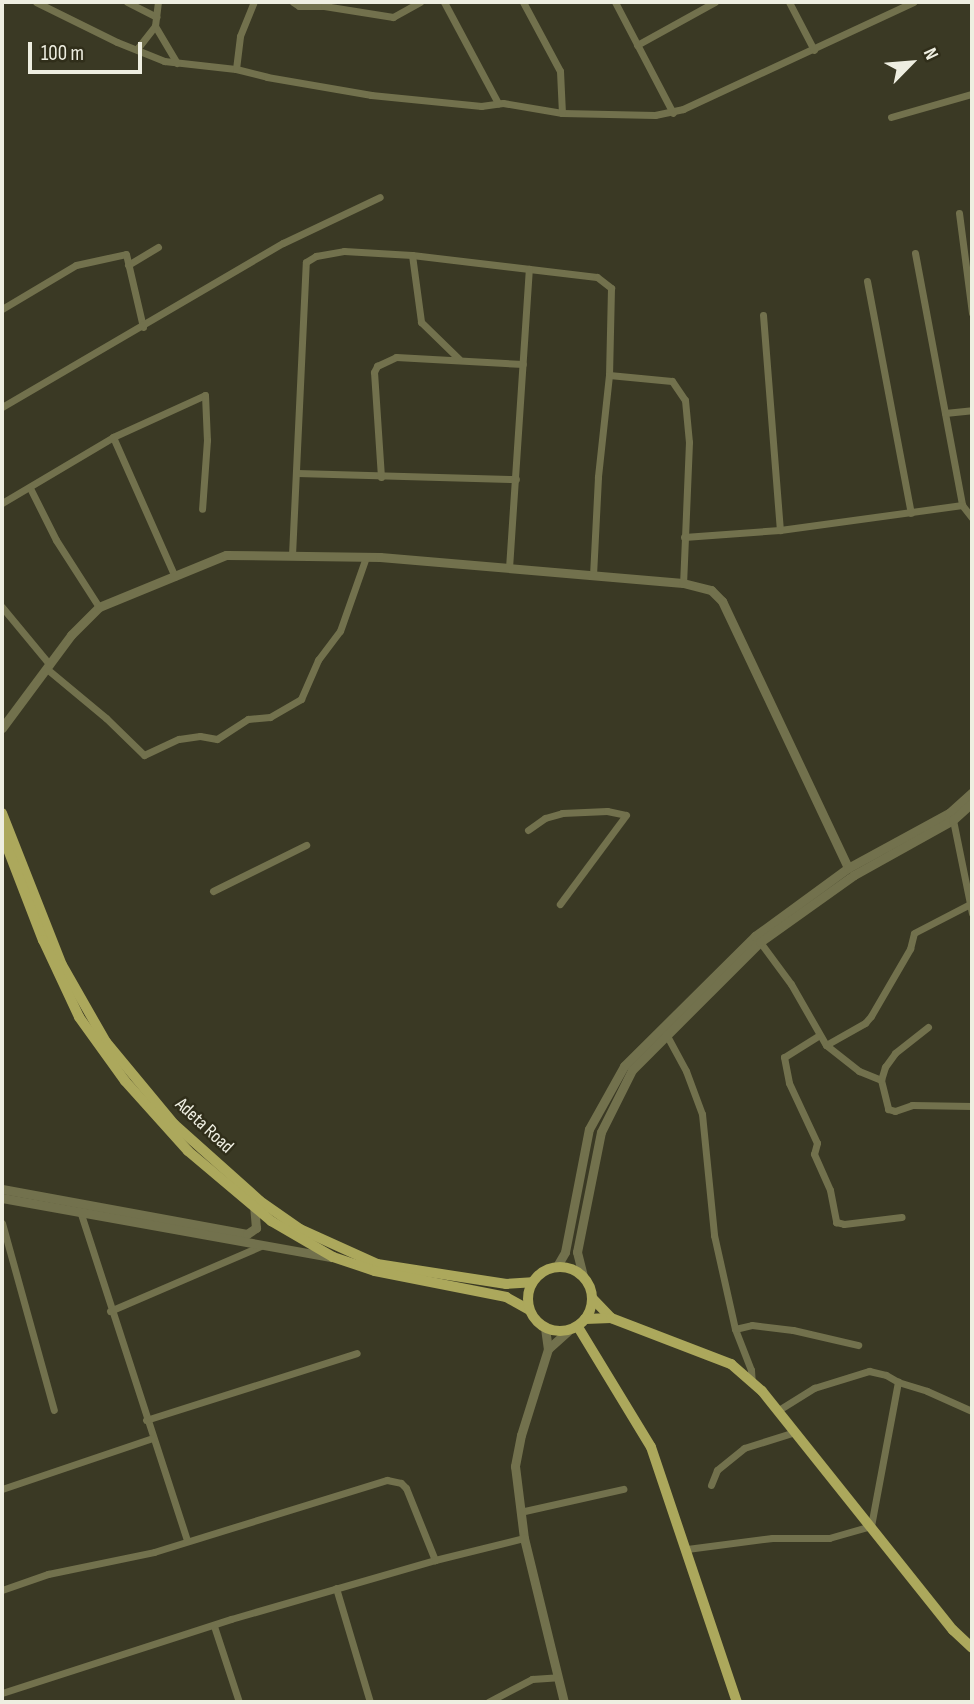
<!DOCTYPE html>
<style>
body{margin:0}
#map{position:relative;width:974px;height:1704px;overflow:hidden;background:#3a3924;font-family:"Sofia Sans Condensed",sans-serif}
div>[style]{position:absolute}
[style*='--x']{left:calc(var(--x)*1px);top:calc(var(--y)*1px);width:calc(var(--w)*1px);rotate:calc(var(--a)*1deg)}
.minor>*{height:7px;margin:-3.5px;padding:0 3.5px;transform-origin:3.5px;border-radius:3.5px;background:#72714d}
.tertiary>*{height:9px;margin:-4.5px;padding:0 4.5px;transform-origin:4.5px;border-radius:4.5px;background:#72714d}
.primary>*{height:10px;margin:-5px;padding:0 5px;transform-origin:5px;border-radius:5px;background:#aca85c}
.primary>.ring{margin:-5px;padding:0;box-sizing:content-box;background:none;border:10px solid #aca85c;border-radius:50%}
span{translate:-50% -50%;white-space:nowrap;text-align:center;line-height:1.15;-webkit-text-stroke:5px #302e1a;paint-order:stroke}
.street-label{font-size:19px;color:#eeeee1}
.frame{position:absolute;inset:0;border:4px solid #eeeee1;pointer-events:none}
.north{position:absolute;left:876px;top:28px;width:70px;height:70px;-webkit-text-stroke:5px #302e1a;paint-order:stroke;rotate:65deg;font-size:19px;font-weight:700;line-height:28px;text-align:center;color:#eeeee1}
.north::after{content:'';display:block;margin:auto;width:24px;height:32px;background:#eeeee1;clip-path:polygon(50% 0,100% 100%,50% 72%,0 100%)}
.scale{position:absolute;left:28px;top:42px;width:114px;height:32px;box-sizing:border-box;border:4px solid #eeeee1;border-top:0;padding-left:9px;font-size:21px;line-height:24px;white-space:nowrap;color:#eeeee1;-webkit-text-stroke:5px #302e1a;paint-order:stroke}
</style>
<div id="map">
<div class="minor">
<div style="--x:36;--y:2;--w:90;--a:26.3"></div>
<div style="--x:117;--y:42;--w:51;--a:22"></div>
<div style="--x:164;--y:61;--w:72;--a:6.3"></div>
<div style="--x:236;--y:69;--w:32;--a:14"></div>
<div style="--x:267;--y:77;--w:106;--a:9.8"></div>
<div style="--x:371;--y:95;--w:111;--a:5.7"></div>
<div style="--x:481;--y:106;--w:22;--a:-8"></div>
<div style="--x:503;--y:103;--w:60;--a:9.6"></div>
<div style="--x:562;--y:113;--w:93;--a:1.2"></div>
<div style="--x:655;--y:115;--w:29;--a:-12"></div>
<div style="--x:683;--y:109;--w:254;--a:-24.9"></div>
<div style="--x:127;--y:2;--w:33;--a:27"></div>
<div style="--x:293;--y:2;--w:7;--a:34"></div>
<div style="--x:299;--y:6;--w:25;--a:0"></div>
<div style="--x:324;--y:6;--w:70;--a:9.1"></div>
<div style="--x:393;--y:17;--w:31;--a:-29"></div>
<div style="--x:444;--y:2;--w:115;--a:61.9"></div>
<div style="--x:523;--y:2;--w:78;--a:61.8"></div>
<div style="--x:560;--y:71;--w:42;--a:87.3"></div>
<div style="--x:615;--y:2;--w:125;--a:62.4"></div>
<div style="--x:789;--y:2;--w:54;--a:62.5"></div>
<div style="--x:155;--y:26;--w:43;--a:59.3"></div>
<div style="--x:637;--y:45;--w:89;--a:-28.9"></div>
<div style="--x:137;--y:49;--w:29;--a:-52"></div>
<div style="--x:155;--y:26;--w:24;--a:-83"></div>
<div style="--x:236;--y:69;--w:33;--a:-83"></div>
<div style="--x:240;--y:36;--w:37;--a:-68"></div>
<div style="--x:891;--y:117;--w:84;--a:-15.9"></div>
<div style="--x:959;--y:213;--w:101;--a:82.6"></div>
<div style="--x:915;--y:253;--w:256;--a:79.4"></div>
<div style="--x:962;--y:505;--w:16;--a:52"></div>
<div style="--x:412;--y:255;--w:186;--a:6.8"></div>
<div style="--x:597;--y:277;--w:18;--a:38"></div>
<div style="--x:611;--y:288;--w:87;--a:91.3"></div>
<div style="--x:609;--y:375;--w:103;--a:96.2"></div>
<div style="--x:598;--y:477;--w:99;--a:92.9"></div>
<div style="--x:128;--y:265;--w:35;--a:-31"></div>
<div style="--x:867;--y:281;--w:236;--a:79.3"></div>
<div style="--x:2;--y:309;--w:86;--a:-30.7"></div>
<div style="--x:76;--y:265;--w:51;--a:-12.4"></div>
<div style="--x:126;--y:254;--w:75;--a:76.9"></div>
<div style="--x:763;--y:315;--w:216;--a:85.5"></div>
<div style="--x:609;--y:375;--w:63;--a:5.4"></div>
<div style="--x:672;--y:381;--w:23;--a:56"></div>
<div style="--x:685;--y:400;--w:42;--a:84.6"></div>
<div style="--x:689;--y:442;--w:141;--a:92.4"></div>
<div style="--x:2;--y:407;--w:325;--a:-30.3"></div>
<div style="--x:283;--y:243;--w:107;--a:-25.4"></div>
<div style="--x:945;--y:413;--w:27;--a:-6"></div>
<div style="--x:113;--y:437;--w:153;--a:66.1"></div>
<div style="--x:297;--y:473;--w:219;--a:1.6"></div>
<div style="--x:381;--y:477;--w:105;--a:-93.8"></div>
<div style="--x:374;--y:372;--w:7;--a:-63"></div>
<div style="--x:377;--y:366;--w:21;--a:-25"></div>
<div style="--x:396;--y:357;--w:127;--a:3.2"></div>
<div style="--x:30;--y:488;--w:58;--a:63.4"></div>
<div style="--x:56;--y:540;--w:80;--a:57.3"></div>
<div style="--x:2;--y:503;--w:129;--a:-30.7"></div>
<div style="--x:113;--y:437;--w:101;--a:-24.5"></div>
<div style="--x:205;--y:395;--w:45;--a:87.5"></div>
<div style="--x:207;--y:440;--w:69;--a:94.1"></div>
<div style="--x:684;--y:537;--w:96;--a:-4.2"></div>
<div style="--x:780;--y:530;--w:184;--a:-7.8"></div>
<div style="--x:292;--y:555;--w:293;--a:-87.3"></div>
<div style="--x:306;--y:262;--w:12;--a:-31"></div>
<div style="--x:316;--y:256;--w:28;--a:-10"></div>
<div style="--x:344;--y:251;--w:68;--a:3.4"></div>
<div style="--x:412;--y:255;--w:68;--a:82.3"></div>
<div style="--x:421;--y:322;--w:53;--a:44.2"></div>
<div style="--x:509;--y:568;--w:300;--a:-86.2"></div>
<div style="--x:2;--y:607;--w:75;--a:50.4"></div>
<div style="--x:47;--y:669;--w:77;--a:39.7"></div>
<div style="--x:106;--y:718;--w:53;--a:44.2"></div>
<div style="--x:144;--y:755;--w:38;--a:-25"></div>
<div style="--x:179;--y:739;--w:21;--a:-8"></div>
<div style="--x:200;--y:736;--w:17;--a:10"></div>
<div style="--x:217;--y:739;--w:37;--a:-33"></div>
<div style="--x:248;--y:719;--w:22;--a:-5"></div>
<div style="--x:270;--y:717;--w:36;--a:-30"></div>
<div style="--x:301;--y:699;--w:43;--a:-66.4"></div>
<div style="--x:318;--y:660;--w:36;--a:-53"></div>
<div style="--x:340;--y:631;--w:78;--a:-70.6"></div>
<div style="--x:953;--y:820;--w:95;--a:78.5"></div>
<div style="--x:528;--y:830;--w:21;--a:-35"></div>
<div style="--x:545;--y:818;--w:18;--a:-16"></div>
<div style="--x:562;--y:813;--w:45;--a:-2.5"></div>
<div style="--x:607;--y:811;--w:19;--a:12"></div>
<div style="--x:626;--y:815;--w:111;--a:126.6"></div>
<div style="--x:213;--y:891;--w:104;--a:-26.3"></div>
<div style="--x:760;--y:942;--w:52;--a:53.6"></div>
<div style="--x:791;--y:984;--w:70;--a:60.2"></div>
<div style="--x:826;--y:1045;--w:42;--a:38.2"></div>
<div style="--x:859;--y:1071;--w:24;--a:22"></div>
<div style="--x:881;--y:1080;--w:30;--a:76"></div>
<div style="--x:888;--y:1109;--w:7;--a:16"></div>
<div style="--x:895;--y:1111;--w:18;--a:-19"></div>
<div style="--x:912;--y:1105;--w:60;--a:1"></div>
<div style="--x:666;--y:1034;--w:42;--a:61.6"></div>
<div style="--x:686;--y:1071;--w:46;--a:69.6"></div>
<div style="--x:702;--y:1114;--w:122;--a:84.3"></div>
<div style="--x:714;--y:1235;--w:96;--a:77.4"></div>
<div style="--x:735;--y:1329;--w:44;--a:68.7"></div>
<div style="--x:751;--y:1370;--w:13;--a:86"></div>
<div style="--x:818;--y:1036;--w:40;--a:148"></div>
<div style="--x:784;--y:1057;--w:26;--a:79"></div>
<div style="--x:789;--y:1083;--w:66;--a:65"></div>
<div style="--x:817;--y:1143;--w:11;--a:105"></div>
<div style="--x:814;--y:1154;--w:39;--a:66"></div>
<div style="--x:830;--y:1190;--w:33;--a:79"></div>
<div style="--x:836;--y:1222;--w:8;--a:14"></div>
<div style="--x:844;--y:1224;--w:58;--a:-6.9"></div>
<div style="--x:826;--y:1045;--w:45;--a:-29.4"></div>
<div style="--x:865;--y:1023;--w:9;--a:-49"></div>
<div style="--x:871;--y:1016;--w:78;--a:-59.8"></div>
<div style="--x:910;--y:949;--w:16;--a:-76"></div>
<div style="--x:914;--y:933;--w:65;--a:-27.3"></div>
<div style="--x:881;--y:1080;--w:14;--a:-73"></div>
<div style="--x:885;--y:1067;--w:17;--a:-54"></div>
<div style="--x:895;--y:1053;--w:42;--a:-38.2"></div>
<div style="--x:81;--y:1214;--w:343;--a:72"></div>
<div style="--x:2;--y:1223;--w:194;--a:74.5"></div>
<div style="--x:110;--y:1311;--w:164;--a:-23.3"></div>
<div style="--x:735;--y:1329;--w:17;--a:-13"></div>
<div style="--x:752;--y:1325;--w:41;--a:7"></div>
<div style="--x:793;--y:1330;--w:67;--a:13"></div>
<div style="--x:777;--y:1411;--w:44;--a:-31.9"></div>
<div style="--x:814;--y:1388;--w:58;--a:-17.2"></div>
<div style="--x:869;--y:1371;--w:17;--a:13"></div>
<div style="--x:886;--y:1375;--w:14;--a:30"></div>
<div style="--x:898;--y:1382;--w:30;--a:17"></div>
<div style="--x:927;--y:1391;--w:49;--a:24"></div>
<div style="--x:146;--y:1420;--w:221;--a:-17.6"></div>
<div style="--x:711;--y:1485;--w:16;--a:-68"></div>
<div style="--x:717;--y:1470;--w:35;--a:-39"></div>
<div style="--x:744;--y:1448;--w:53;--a:-17.4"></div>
<div style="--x:2;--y:1489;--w:159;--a:-18.7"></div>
<div style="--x:520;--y:1512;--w:106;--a:-12.6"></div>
<div style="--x:687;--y:1549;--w:86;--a:-7.4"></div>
<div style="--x:772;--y:1538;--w:57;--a:0"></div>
<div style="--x:829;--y:1538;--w:44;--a:-15.9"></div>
<div style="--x:871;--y:1526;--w:147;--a:-79.4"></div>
<div style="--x:336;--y:1588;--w:119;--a:73.4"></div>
<div style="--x:2;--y:1590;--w:49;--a:-19.2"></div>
<div style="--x:48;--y:1574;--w:108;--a:-11.7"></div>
<div style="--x:154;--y:1552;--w:244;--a:-17.2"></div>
<div style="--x:387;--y:1480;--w:14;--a:12"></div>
<div style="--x:401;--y:1483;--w:7;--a:45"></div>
<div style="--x:406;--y:1488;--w:78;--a:68.1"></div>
<div style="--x:214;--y:1626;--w:80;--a:71.8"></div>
<div style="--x:2;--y:1693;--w:241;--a:-17.9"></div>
<div style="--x:231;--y:1619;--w:212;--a:-16.1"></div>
<div style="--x:435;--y:1560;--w:92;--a:-13.9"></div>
<div style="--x:488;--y:1702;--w:50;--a:-27.6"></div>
<div style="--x:532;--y:1679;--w:26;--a:-4"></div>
</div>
<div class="tertiary">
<div style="--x:2;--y:728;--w:116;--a:-53.4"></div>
<div style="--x:71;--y:635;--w:40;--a:-45"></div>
<div style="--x:99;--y:607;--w:137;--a:-22.3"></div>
<div style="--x:226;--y:555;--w:154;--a:0.7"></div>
<div style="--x:380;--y:557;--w:304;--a:4.9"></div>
<div style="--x:683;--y:583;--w:29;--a:14"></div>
<div style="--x:711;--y:590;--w:16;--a:45"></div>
<div style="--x:722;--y:601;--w:295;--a:64.7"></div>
<div style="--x:2;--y:1189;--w:249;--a:10.4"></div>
<div style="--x:247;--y:1234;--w:11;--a:-34"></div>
<div style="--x:256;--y:1228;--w:21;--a:-95"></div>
<div style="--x:2;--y:1198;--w:334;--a:10.2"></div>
<div style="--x:557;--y:1266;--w:16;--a:-60"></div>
<div style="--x:565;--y:1252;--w:125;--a:-79"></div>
<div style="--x:589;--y:1129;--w:72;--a:-60.9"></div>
<div style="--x:624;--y:1066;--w:185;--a:-44.8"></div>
<div style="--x:755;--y:936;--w:115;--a:-36.2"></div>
<div style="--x:848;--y:868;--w:115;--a:-28.6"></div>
<div style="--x:949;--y:813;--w:31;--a:-42"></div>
<div style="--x:583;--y:1276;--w:25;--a:-104"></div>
<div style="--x:577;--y:1252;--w:122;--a:-78.7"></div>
<div style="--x:601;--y:1132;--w:69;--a:-63.4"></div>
<div style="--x:632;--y:1070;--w:181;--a:-45"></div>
<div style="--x:760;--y:942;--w:115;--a:-35.5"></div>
<div style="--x:854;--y:875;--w:113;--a:-29.1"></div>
<div style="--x:953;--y:820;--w:25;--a:-42"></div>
<div style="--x:545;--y:1328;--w:21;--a:82"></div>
<div style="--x:548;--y:1349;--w:90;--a:107.4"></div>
<div style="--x:521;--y:1435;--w:32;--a:101"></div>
<div style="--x:515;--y:1466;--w:73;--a:82.9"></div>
<div style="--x:524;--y:1538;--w:169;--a:76.3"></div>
<div style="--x:548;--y:1349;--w:27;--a:-42"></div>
</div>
<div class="primary">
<div style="--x:2;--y:813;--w:163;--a:68.5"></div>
<div style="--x:62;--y:965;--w:89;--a:60.3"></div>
<div style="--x:106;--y:1042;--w:107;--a:50.3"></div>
<div style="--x:174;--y:1124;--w:115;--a:41.8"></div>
<div style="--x:260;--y:1201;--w:49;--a:35"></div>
<div style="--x:300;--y:1229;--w:85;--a:24.4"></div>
<div style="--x:377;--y:1264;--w:131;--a:8.8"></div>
<div style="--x:506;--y:1284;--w:26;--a:-4"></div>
<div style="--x:2;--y:834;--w:114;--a:68.9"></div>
<div style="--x:43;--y:940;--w:85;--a:64.9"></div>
<div style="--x:79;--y:1017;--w:79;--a:54.3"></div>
<div style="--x:125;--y:1081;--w:94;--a:48"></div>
<div style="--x:188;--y:1151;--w:109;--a:40.1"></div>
<div style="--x:271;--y:1221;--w:72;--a:30.1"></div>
<div style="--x:333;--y:1257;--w:44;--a:18.4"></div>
<div style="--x:375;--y:1271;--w:134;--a:11.2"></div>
<div style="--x:506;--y:1297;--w:26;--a:29"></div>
<div class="ring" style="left:528px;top:1267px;width:54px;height:54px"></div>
<div style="--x:592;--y:1298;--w:28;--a:46"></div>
<div style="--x:585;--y:1319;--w:26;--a:-2"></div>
<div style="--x:611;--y:1318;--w:129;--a:21"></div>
<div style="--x:731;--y:1364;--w:41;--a:41.1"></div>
<div style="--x:762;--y:1391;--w:306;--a:51.4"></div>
<div style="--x:953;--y:1630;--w:26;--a:43"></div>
<div style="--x:578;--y:1327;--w:140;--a:58.7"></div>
<div style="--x:651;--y:1447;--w:269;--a:71.4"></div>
</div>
<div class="street-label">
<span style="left:204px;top:1126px;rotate:43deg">Adeta Road</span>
</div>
<div class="frame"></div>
<div class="north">N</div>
<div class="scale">100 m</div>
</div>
